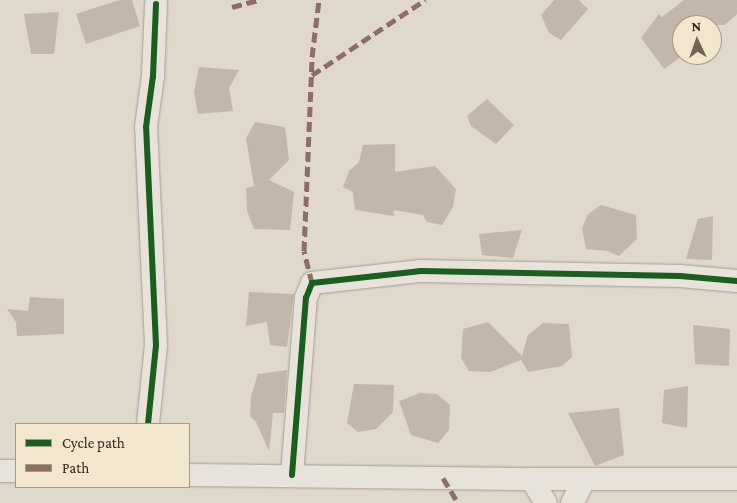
<!DOCTYPE html>
<style>
body{margin:0}
#map{position:relative;width:737px;height:503px;overflow:hidden;background:#e0d8ca;font-family:"Crimson Pro",serif}
div>[style]{position:absolute}
[style*='--x']{left:calc(var(--x)*1px);top:calc(var(--y)*1px);width:calc(var(--w)*1px);rotate:calc(var(--a)*1deg)}
.building>*{inset:0;background:#c3b6ab}
.roads{filter:drop-shadow(0 0 1px #a59d93) drop-shadow(0 0 1px #a59d93)}
.minor>*{height:22px;margin:-11px;padding:0 11px;transform-origin:11px;border-radius:11px;background:#e8e3da}
.quiet>*{height:5px;margin-top:-2.5px;transform-origin:0;background:repeating-linear-gradient(90deg,#8d6e63 0 10px,transparent 0 15px)}
.cycleway>*{height:6px;margin:-3px;padding:0 3px;transform-origin:3px;border-radius:3px;background:#1b5e20}
span{translate:-50% -50%;white-space:nowrap;text-align:center;line-height:1.15;-webkit-text-stroke:4px #f2e6ce;paint-order:stroke}
.legend{position:absolute;left:15px;top:423px;width:175px;height:65px;box-sizing:border-box;background:#f2e6ce;border:1px solid #a59987;margin:0;padding:6px 9px;list-style:none;font-size:15px;color:#32261d}
.legend li{display:flex;align-items:center;gap:10px;height:25px}
.legend b{width:25px;border:1px solid #a59987}
.north{position:absolute;left:672px;top:15px;width:50px;height:50px;box-sizing:border-box;background:#f2e6ce;border:1px solid #a59987;border-radius:50%;rotate:357deg;font-size:14px;font-weight:700;line-height:20px;text-align:center;color:#32261d}
.north::after{content:'';display:block;margin:auto;width:18px;height:22px;background:#6f645a;clip-path:polygon(50% 0,100% 100%,50% 72%,0 100%)}
</style>
<div id="map">
<div class="building">
<div style="clip-path:polygon(120px 0,132px 0,140px 26px,86px 44px,76px 14px)"></div>
<div style="clip-path:polygon(554px 0,579px 0,588px 9px,561px 40px,549px 33px,541px 15px)"></div>
<div style="clip-path:polygon(684px 0,737px 0,737px 14px,725px 25px,682px 25px,682px 56px,664px 69px,641px 38px,659px 14px,662px 17px)"></div>
<div style="clip-path:polygon(59px 12px,54px 54px,31px 54px,24px 14px)"></div>
<div style="clip-path:polygon(199px 67px,239px 70px,229px 88px,233px 111px,198px 114px,194px 92px)"></div>
<div style="clip-path:polygon(487px 99px,514px 125px,496px 144px,471px 126px,467px 116px)"></div>
<div style="clip-path:polygon(255px 122px,285px 127px,289px 160px,269px 180px,294px 192px,290px 230px,254px 229px,247px 211px,246px 188px,254px 186px,246px 138px)"></div>
<div style="clip-path:polygon(395px 144px,395px 172px,435px 166px,456px 189px,453px 207px,442px 225px,427px 222px,423px 215px,394px 210px,394px 216px,355px 210px,353px 192px,343px 187px,349px 171px,359px 162px,363px 145px)"></div>
<div style="clip-path:polygon(601px 205px,636px 215px,637px 239px,619px 256px,607px 251px,586px 249px,582px 229px,587px 215px)"></div>
<div style="clip-path:polygon(713px 216px,712px 260px,686px 259px,698px 219px)"></div>
<div style="clip-path:polygon(522px 230px,513px 258px,482px 255px,479px 234px)"></div>
<div style="clip-path:polygon(249px 292px,294px 294px,287px 347px,270px 345px,267px 322px,246px 326px)"></div>
<div style="clip-path:polygon(30px 297px,64px 299px,64px 334px,17px 336px,16px 322px,7px 309px,28px 311px)"></div>
<div style="clip-path:polygon(488px 322px,522px 356px,528px 335px,543px 323px,569px 324px,572px 357px,562px 366px,528px 372px,521px 360px,490px 372px,469px 371px,461px 358px,463px 329px)"></div>
<div style="clip-path:polygon(693px 325px,730px 329px,729px 366px,695px 364px)"></div>
<div style="clip-path:polygon(287px 370px,284px 413px,273px 413px,269px 451px,256px 422px,250px 416px,251px 396px,258px 374px)"></div>
<div style="clip-path:polygon(354px 384px,394px 385px,393px 412px,376px 429px,358px 432px,347px 423px)"></div>
<div style="clip-path:polygon(688px 386px,687px 428px,662px 423px,664px 390px)"></div>
<div style="clip-path:polygon(420px 393px,437px 394px,450px 405px,449px 430px,438px 443px,411px 435px,399px 401px)"></div>
<div style="clip-path:polygon(619px 408px,624px 455px,595px 466px,568px 413px)"></div>
</div>
<div class="roads">
<div class="minor">
<div style="--x:148;--y:424;--w:79;--a:-84.2"></div>
<div style="--x:156;--y:345;--w:218;--a:-92.6"></div>
<div style="--x:146;--y:127;--w:51;--a:-82.2"></div>
<div style="--x:153;--y:76;--w:72;--a:-87.6"></div>
<div style="--x:0;--y:471;--w:16;--a:0"></div>
<div style="--x:189;--y:475;--w:342;--a:0.7"></div>
<div style="--x:531;--y:479;--w:28;--a:58"></div>
<div style="--x:292;--y:475;--w:178;--a:-85.5"></div>
<div style="--x:306;--y:298;--w:16;--a:-68"></div>
<div style="--x:312;--y:283;--w:110;--a:-6.3"></div>
<div style="--x:421;--y:271;--w:259;--a:1.1"></div>
<div style="--x:680;--y:276;--w:57;--a:5"></div>
<div style="--x:531;--y:479;--w:206;--a:0"></div>
<div style="--x:572;--y:503;--w:27;--a:-62"></div>
</div>
</div>
<div class="quiet">
<div style="--x:232;--y:7;--w:28;--a:-15"></div>
<div style="--x:312;--y:75;--w:136;--a:-33.6"></div>
<div style="--x:312;--y:283;--w:33;--a:-104"></div>
<div style="--x:304;--y:251;--w:194;--a:-87.6"></div>
<div style="--x:312;--y:57;--w:57;--a:-83"></div>
<div style="--x:443;--y:478;--w:29;--a:59"></div>
</div>
<div class="cycleway">
<div style="--x:148;--y:424;--w:79;--a:-84.2"></div>
<div style="--x:156;--y:345;--w:218;--a:-92.6"></div>
<div style="--x:146;--y:127;--w:51;--a:-82.2"></div>
<div style="--x:153;--y:76;--w:72;--a:-87.6"></div>
<div style="--x:292;--y:475;--w:178;--a:-85.5"></div>
<div style="--x:306;--y:298;--w:16;--a:-68"></div>
<div style="--x:312;--y:283;--w:110;--a:-6.3"></div>
<div style="--x:421;--y:271;--w:259;--a:1.1"></div>
<div style="--x:680;--y:276;--w:57;--a:5"></div>
</div>
<ul class="legend">
<li><b style="height:6px;background:#1b5e20"></b>Cycle path</li>
<li><b style="height:6px;background:#8d6e63"></b>Path</li>
</ul>
<div class="north">N</div>
</div>
